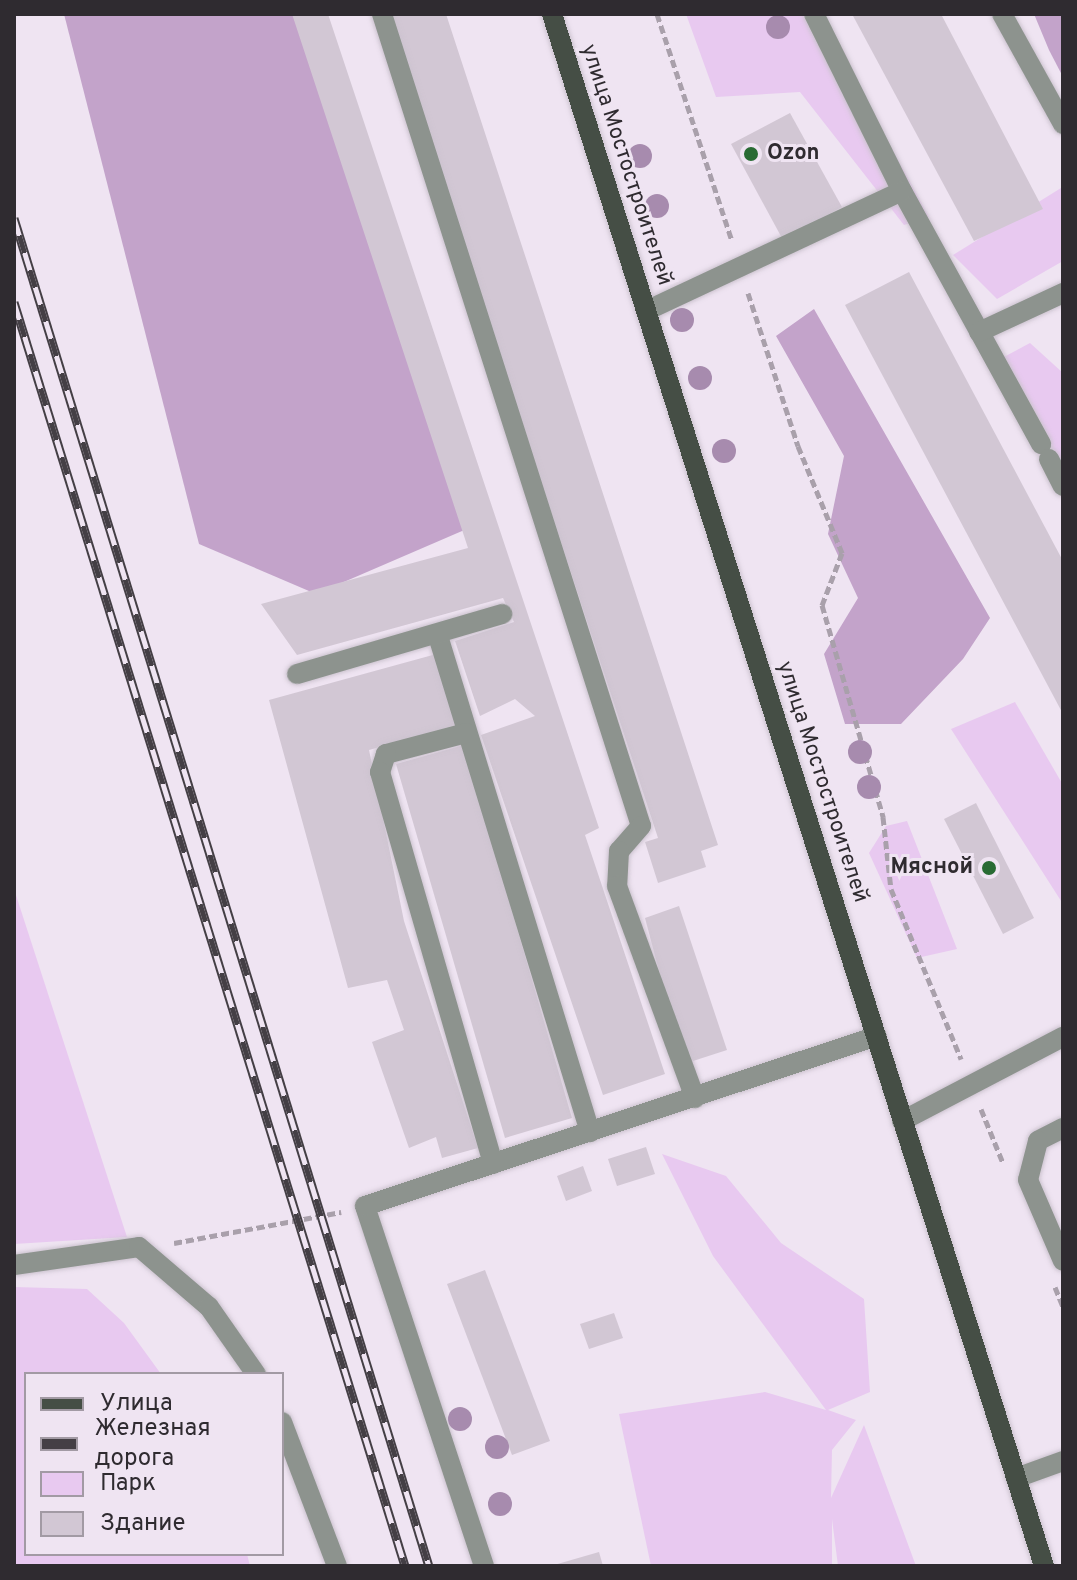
<!DOCTYPE html>
<meta charset="utf-8">
<style>
body{margin:0}
#map{position:relative;width:1077px;height:1580px;overflow:hidden;background:#efe4f2;font-family:Overpass,sans-serif}
div>[style]{position:absolute}
[style*='--x']{left:calc(var(--x)*1px);top:calc(var(--y)*1px);width:calc(var(--w)*1px);rotate:calc(var(--a)*1deg)}
.green>*{inset:0;background:#e8c9f0}
.forest>*{inset:0;background:#c3a3ca}
.building>*{inset:0;background:#d2c7d4}
.path>*{height:5px;margin-top:-2.5px;transform-origin:0;background:repeating-linear-gradient(90deg,#a9a0ab 0 8px,transparent 0 12px)}
.roads{filter:drop-shadow(0 0 2px #ccc3cf) drop-shadow(0 0 2px #ccc3cf)}
.minor>*{height:20px;margin:-10px;padding:0 10px;transform-origin:10px;border-radius:10px;background:#8d938e}
.major>*{height:20px;margin:-10px;padding:0 10px;transform-origin:10px;border-radius:10px;background:#454e45}
.rail>*{height:9px;margin-top:-4.5px;transform-origin:0;background:repeating-linear-gradient(90deg,#efe4f2 0 18px,#443f45 0 36px);box-sizing:border-box;border-block:2px solid #443f45}
.trees>*{width:24px;height:24px;margin:-12px;border-radius:50%;background:#a78bae}
.dots>*{width:22px;height:22px;translate:-50% -50%;box-sizing:border-box;border:4px solid #efe4f2;border-radius:50%}
span{translate:-50% -50%;white-space:nowrap;text-align:center;line-height:1.15;-webkit-text-stroke:6px #efe4f2;paint-order:stroke}
.poi-label{font-size:22px;color:#2f2b30;font-weight:700}
.left{translate:0 -50%;text-align:left}
.right{translate:-100% -50%;text-align:right}
.street-label{font-size:22px;color:#2f2b30}
.frame{position:absolute;inset:0;border:16px solid #2f2b30;pointer-events:none}
.legend{position:absolute;left:24px;top:1372px;width:260px;height:184px;box-sizing:border-box;background:#efe4f2;border:2px solid #a29aa4;margin:0;padding:10px 14px;list-style:none;font-size:24px;color:#2f2b30}
.legend li{display:flex;align-items:center;gap:16px;height:40px}
.legend b{width:40px;border:2px solid #a29aa4}
</style>
<div id="map">
<div class="green">
<div style="clip-path:polygon(686px 14px,820px 14px,929px 217px,904px 225px,800px 92px,716px 97px)"></div>
<div style="clip-path:polygon(1061px 188px,1063px 261px,997px 299px,953px 255px)"></div>
<div style="clip-path:polygon(1030px 343px,1063px 373px,1063px 469px,1002px 358px)"></div>
<div style="clip-path:polygon(1015px 702px,1063px 785px,1063px 904px,951px 729px)"></div>
<div style="clip-path:polygon(907px 821px,957px 949px,917px 958px,869px 853px,886px 826px)"></div>
<div style="clip-path:polygon(14px 889px,127px 1237px,14px 1244px)"></div>
<div style="clip-path:polygon(662px 1154px,726px 1176px,781px 1243px,864px 1299px,870px 1392px,828px 1410px,856px 1420px,832px 1450px,831px 1498px,864px 1425px,916px 1566px,838px 1566px,832px 1519px,832px 1566px,651px 1566px,619px 1414px,765px 1392px,826px 1410px,713px 1256px)"></div>
<div style="clip-path:polygon(14px 1287px,87px 1289px,124px 1323px,161px 1374px,26px 1374px,26px 1554px,247px 1554px,250px 1566px,14px 1566px)"></div>
</div>
<div class="forest">
<div style="clip-path:polygon(64px 14px,318px 14px,469px 528px,316px 594px,199px 544px)"></div>
<div style="clip-path:polygon(1034px 14px,1063px 14px,1063px 77px,1049px 50px)"></div>
<div style="clip-path:polygon(814px 309px,990px 618px,963px 659px,901px 724px,845px 724px,824px 654px,858px 598px,828px 534px,844px 456px,776px 336px)"></div>
</div>
<div class="building">
<div style="clip-path:polygon(292px 14px,328px 14px,599px 828px,585px 835px,665px 1074px,603px 1095px,481px 735px,535px 716px,515px 699px,480px 716px,455px 641px,514px 622px,503px 598px,297px 655px,261px 604px,468px 548px)"></div>
<div style="clip-path:polygon(388px 14px,446px 14px,718px 845px,701px 851px,706px 867px,658px 883px,645px 842px,658px 838px)"></div>
<div style="clip-path:polygon(852px 14px,941px 14px,1043px 209px,974px 241px)"></div>
<div style="clip-path:polygon(790px 113px,842px 207px,783px 240px,731px 144px)"></div>
<div style="clip-path:polygon(909px 272px,1063px 561px,1063px 714px,845px 305px)"></div>
<div style="clip-path:polygon(440px 653px,459px 724px,369px 750px,404px 921px,478px 1148px,442px 1158px,436px 1137px,409px 1148px,372px 1042px,404px 1030px,387px 980px,348px 988px,269px 700px)"></div>
<div style="clip-path:polygon(464px 745px,572px 1118px,505px 1138px,396px 764px)"></div>
<div style="clip-path:polygon(976px 803px,1034px 918px,1003px 934px,944px 819px)"></div>
<div style="clip-path:polygon(679px 906px,727px 1050px,693px 1061px,680px 1051px,645px 918px)"></div>
<div style="clip-path:polygon(646px 1147px,655px 1174px,617px 1186px,608px 1159px)"></div>
<div style="clip-path:polygon(583px 1166px,592px 1191px,566px 1201px,557px 1176px)"></div>
<div style="clip-path:polygon(485px 1270px,550px 1441px,512px 1455px,447px 1284px)"></div>
<div style="clip-path:polygon(614px 1313px,623px 1338px,589px 1349px,580px 1324px)"></div>
<div style="clip-path:polygon(599px 1552px,603px 1566px,554px 1566px,554px 1565px)"></div>
</div>
<div class="path">
<div style="--x:657;--y:14;--w:239;--a:71.7"></div>
<div style="--x:748;--y:293;--w:161;--a:71.9"></div>
<div style="--x:798;--y:446;--w:116;--a:67.6"></div>
<div style="--x:842;--y:553;--w:56;--a:111"></div>
<div style="--x:822;--y:605;--w:221;--a:73.9"></div>
<div style="--x:883;--y:817;--w:72;--a:83.7"></div>
<div style="--x:891;--y:889;--w:184;--a:67.6"></div>
<div style="--x:981;--y:1109;--w:58;--a:67.8"></div>
<div style="--x:174;--y:1243;--w:170;--a:-10.5"></div>
<div style="--x:1055;--y:1287;--w:22;--a:68"></div>
</div>
<div class="roads">
<div class="minor">
<div style="--x:382;--y:14;--w:852;--a:72.31"></div>
<div style="--x:641;--y:826;--w:33;--a:131"></div>
<div style="--x:619;--y:851;--w:35;--a:93"></div>
<div style="--x:617;--y:886;--w:226;--a:69.8"></div>
<div style="--x:814;--y:14;--w:198;--a:63.6"></div>
<div style="--x:902;--y:191;--w:289;--a:61.2"></div>
<div style="--x:1002;--y:14;--w:126;--a:61"></div>
<div style="--x:648;--y:310;--w:280;--a:-25.1"></div>
<div style="--x:979;--y:332;--w:93;--a:-24.9"></div>
<div style="--x:1049;--y:459;--w:30;--a:63"></div>
<div style="--x:438;--y:636;--w:519;--a:72.96"></div>
<div style="--x:297;--y:674;--w:214;--a:-16.3"></div>
<div style="--x:466;--y:733;--w:83;--a:165.3"></div>
<div style="--x:386;--y:754;--w:19;--a:108"></div>
<div style="--x:380;--y:772;--w:408;--a:73.9"></div>
<div style="--x:902;--y:1121;--w:182;--a:-27.6"></div>
<div style="--x:1063;--y:1128;--w:28;--a:153"></div>
<div style="--x:1038;--y:1141;--w:40;--a:104.4"></div>
<div style="--x:1028;--y:1180;--w:88;--a:66.6"></div>
<div style="--x:14;--y:1265;--w:126;--a:-8.2"></div>
<div style="--x:139;--y:1247;--w:92;--a:40.6"></div>
<div style="--x:209;--y:1307;--w:82;--a:55"></div>
<div style="--x:282;--y:1422;--w:154;--a:69.1"></div>
<div style="--x:1016;--y:1478;--w:50;--a:-19.9"></div>
<div style="--x:484;--y:1566;--w:379;--a:-108.3"></div>
<div style="--x:365;--y:1206;--w:539;--a:-18.37"></div>
</div>
<div class="major">
<div style="--x:552;--y:14;--w:1628;--a:72.41"></div>
</div>
</div>
<div class="rail">
<div style="--x:14;--y:218;--w:1410;--a:72.89"></div>
<div style="--x:14;--y:302;--w:1323;--a:72.81"></div>
</div>
<div class="trees">
<div style="left:778px;top:27px"></div>
<div style="left:640px;top:156px"></div>
<div style="left:657px;top:206px"></div>
<div style="left:682px;top:320px"></div>
<div style="left:700px;top:378px"></div>
<div style="left:724px;top:451px"></div>
<div style="left:860px;top:752px"></div>
<div style="left:869px;top:787px"></div>
<div style="left:460px;top:1419px"></div>
<div style="left:497px;top:1447px"></div>
<div style="left:500px;top:1504px"></div>
</div>
<div class="dots">
<div style="left:751px;top:154px;background:#296b34"></div>
<div style="left:989px;top:868px;background:#296b34"></div>
</div>
<div class="poi-label">
<span class="left" style="left:767px;top:154px">Ozon</span>
<span class="right" style="left:973px;top:868px">Мясной</span>
</div>
<div class="street-label">
<span style="left:626px;top:165px;rotate:72deg">улица Мостостроителей</span>
<span style="left:822px;top:782px;rotate:72deg">улица Мостостроителей</span>
</div>
<div class="frame"></div>
<ul class="legend">
<li><b style="height:10px;background:#454e45"></b>Улица</li>
<li><b style="height:10px;background:#443f45"></b>Железная дорога</li>
<li><b style="height:22px;background:#e8c9f0"></b>Парк</li>
<li><b style="height:22px;background:#d2c7d4"></b>Здание</li>
</ul>
</div>
